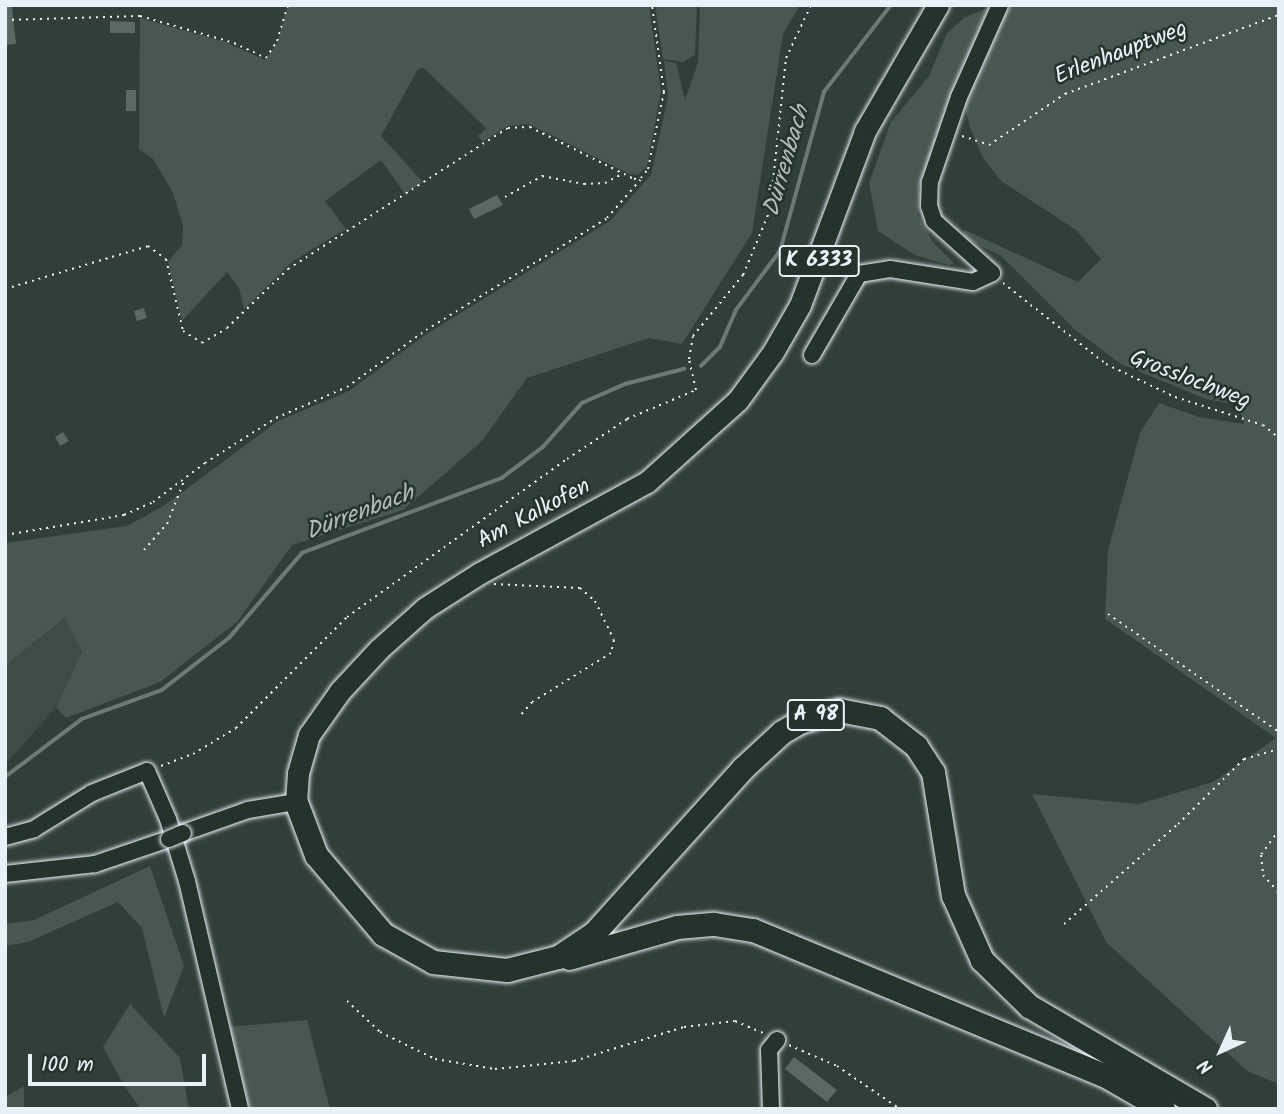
<!DOCTYPE html>
<meta charset="utf-8">
<style>
body{margin:0}
#map{position:relative;width:1284px;height:1114px;overflow:hidden;background:#323e39;font-family:Kalam,sans-serif}
div>[style]{position:absolute}
[style*='--x']{left:calc(var(--x)*1px);top:calc(var(--y)*1px);width:calc(var(--w)*1px);rotate:calc(var(--a)*1deg)}
.built>*{inset:0;background:#3f4b46}
.green>*{inset:0;background:#495651}
.stream>*{height:3.5px;margin:-1.75px;padding:0 1.75px;transform-origin:1.75px;border-radius:1.75px;background:#6d7978}
.building>*{inset:0;background:#5c6865}
.path>*{height:2px;margin-top:-1px;transform-origin:0;background:repeating-linear-gradient(90deg,#e8f1f8 0 2px,transparent 0 7px)}
.roads{filter:drop-shadow(0 0 2px #e8f1f8) drop-shadow(0 0 2px #e8f1f8)}
.minor>*{height:16px;margin:-8px;padding:0 8px;transform-origin:8px;border-radius:8px;background:#26332d}
.major>*{height:21px;margin:-10.5px;padding:0 10.5px;transform-origin:10.5px;border-radius:10.5px;background:#26332d}
.highway>*{height:23px;margin:-11.5px;padding:0 11.5px;transform-origin:11.5px;border-radius:11.5px;background:#26332d}
.bridges{filter:drop-shadow(0 0 2px #e8f1f8) drop-shadow(0 0 2px #e8f1f8)}
.minor-bridge>*{height:16px;margin:-8px;padding:0 8px;transform-origin:8px;border-radius:8px;background:#26332d}
span{translate:-50% -50%;white-space:nowrap;text-align:center;line-height:1.15;-webkit-text-stroke:5px #26332d;paint-order:stroke}
.shield-label span{padding:2px 5px;background:#26332d;border:2px solid;border-radius:5px;-webkit-text-stroke-width:0}
.shield-label{font-size:21px;color:#e8f1f8;font-weight:700}
.street-label{font-size:23px;color:#e8f1f8}
.water-label{font-size:24px;color:#b1bbbe;font-style:italic}
.frame{position:absolute;inset:0;border:7px solid #e8f1f8;pointer-events:none}
.north{position:absolute;left:1186px;top:1016px;width:70px;height:70px;-webkit-text-stroke:5px #26332d;paint-order:stroke;rotate:225deg;font-size:19px;font-weight:700;line-height:28px;text-align:center;color:#e8f1f8}
.north::after{content:'';display:block;margin:auto;width:24px;height:32px;background:#e8f1f8;clip-path:polygon(50% 0,100% 100%,50% 72%,0 100%)}
.scale{position:absolute;left:28px;top:1054px;width:178px;height:32px;box-sizing:border-box;border:4px solid #e8f1f8;border-top:0;padding-left:9px;font-size:21px;line-height:24px;white-space:nowrap;color:#e8f1f8;-webkit-text-stroke:5px #26332d;paint-order:stroke}
</style>
<div id="map">
<div class="built">
<div style="clip-path:polygon(66px 618px,82px 651px,56px 707px,5px 765px,5px 666px)"></div>
</div>
<div class="green">
<div style="clip-path:polygon(288px 5px,649px 5px,661px 91px,647px 166px,638px 175px,629px 174px,529px 124px,508px 126px,483px 142px,478px 136px,486px 128px,424px 68px,418px 69px,381px 136px,423px 182px,405px 194px,381px 160px,325px 201px,346px 229px,293px 261px,244px 309px,239px 288px,227px 272px,182px 321px,168px 262px,182px 245px,183px 225px,173px 193px,153px 159px,139px 149px,140px 18px,225px 42px,265px 60px,277px 43px)"></div>
<div style="clip-path:polygon(655px 5px,697px 5px,695px 55px,683px 62px,663px 59px)"></div>
<div style="clip-path:polygon(700px 5px,800px 5px,783px 34px,752px 233px,682px 344px,649px 338px,527px 378px,482px 441px,403px 510px,292px 545px,237px 622px,160px 682px,66px 718px,56px 707px,82px 651px,65px 618px,5px 666px,5px 543px,127px 526px,165px 505px,278px 421px,349px 391px,428px 333px,610px 221px,651px 175px,668px 97px,664px 61px,676px 63px,685px 100px,698px 63px)"></div>
<div style="clip-path:polygon(1012px 5px,1279px 5px,1279px 1084px,1247px 1071px,1106px 942px,1032px 794px,1139px 804px,1213px 782px,1276px 738px,1105px 619px,1108px 550px,1140px 433px,1159px 403px,1199px 417px,1244px 424px,1238px 405px,1206px 399px,1121px 364px,1074px 329px,1001px 256px,963px 237px,965px 230px,1078px 282px,1101px 259px,1076px 230px,1001px 181px,983px 158px,970px 128px,964px 103px,997px 27px)"></div>
<div style="clip-path:polygon(988px 8px,919px 186px,918px 215px,933px 242px,954px 263px,949px 265px,915px 255px,878px 231px,869px 183px,891px 122px,929px 76px,947px 33px,965px 17px)"></div>
<div style="clip-path:polygon(150px 866px,184px 966px,164px 1018px,142px 928px,118px 902px,28px 942px,5px 946px,5px 924px,34px 920px)"></div>
<div style="clip-path:polygon(130px 1004px,180px 1058px,189px 1109px,141px 1109px,125px 1087px,103px 1047px)"></div>
<div style="clip-path:polygon(307px 1020px,330px 1109px,250px 1109px,227px 1027px)"></div>
<div style="clip-path:polygon(24px 1086px,24px 1109px,5px 1109px,5px 1097px)"></div>
</div>
<div class="stream">
<div style="--x:701;--y:366;--w:27;--a:-45"></div>
<div style="--x:720;--y:347;--w:40;--a:-66.6"></div>
<div style="--x:736;--y:310;--w:74;--a:-53.3"></div>
<div style="--x:780;--y:251;--w:165;--a:-74.5"></div>
<div style="--x:824;--y:92;--w:110;--a:-52.4"></div>
<div style="--x:5;--y:777;--w:96;--a:-37"></div>
<div style="--x:82;--y:719;--w:85;--a:-19.9"></div>
<div style="--x:162;--y:690;--w:85;--a:-37.8"></div>
<div style="--x:229;--y:638;--w:112;--a:-49.3"></div>
<div style="--x:302;--y:553;--w:214;--a:-20.6"></div>
<div style="--x:502;--y:478;--w:51;--a:-37.1"></div>
<div style="--x:543;--y:447;--w:59;--a:-48.4"></div>
<div style="--x:582;--y:403;--w:47;--a:-23.8"></div>
<div style="--x:625;--y:384;--w:61;--a:-14.3"></div>
</div>
<div class="building">
<div style="clip-path:polygon(5px 7px,12px 7px,16px 44px,5px 45px)"></div>
<div style="clip-path:polygon(110px 21px,135px 22px,135px 33px,110px 33px)"></div>
<div style="clip-path:polygon(126px 90px,136px 90px,136px 111px,126px 111px)"></div>
<div style="clip-path:polygon(497px 195px,503px 205px,474px 219px,469px 209px)"></div>
<div style="clip-path:polygon(144px 308px,147px 318px,137px 321px,134px 311px)"></div>
<div style="clip-path:polygon(63px 432px,69px 441px,60px 446px,55px 437px)"></div>
<div style="clip-path:polygon(794px 1057px,837px 1090px,827px 1102px,785px 1069px)"></div>
</div>
<div class="path">
<div style="--x:5;--y:20;--w:135;--a:-1.7"></div>
<div style="--x:140;--y:16;--w:98;--a:16"></div>
<div style="--x:234;--y:43;--w:35;--a:25"></div>
<div style="--x:266;--y:58;--w:20;--a:-57"></div>
<div style="--x:277;--y:41;--w:38;--a:-73"></div>
<div style="--x:962;--y:136;--w:28;--a:18"></div>
<div style="--x:989;--y:145;--w:92;--a:-33.9"></div>
<div style="--x:1065;--y:94;--w:228;--a:-20.3"></div>
<div style="--x:505;--y:197;--w:43;--a:-29.6"></div>
<div style="--x:542;--y:176;--w:43;--a:10.8"></div>
<div style="--x:584;--y:184;--w:21;--a:-3"></div>
<div style="--x:605;--y:183;--w:19;--a:-28"></div>
<div style="--x:1003;--y:283;--w:131;--a:38.2"></div>
<div style="--x:1106;--y:364;--w:76;--a:25.6"></div>
<div style="--x:1175;--y:397;--w:92;--a:17.7"></div>
<div style="--x:1263;--y:425;--w:21;--a:39"></div>
<div style="--x:5;--y:289;--w:149;--a:-16.7"></div>
<div style="--x:148;--y:246;--w:22;--a:36"></div>
<div style="--x:166;--y:259;--w:74;--a:76.7"></div>
<div style="--x:183;--y:331;--w:22;--a:32"></div>
<div style="--x:202;--y:343;--w:29;--a:-31"></div>
<div style="--x:227;--y:328;--w:85;--a:-44"></div>
<div style="--x:288;--y:269;--w:261;--a:-32.7"></div>
<div style="--x:508;--y:128;--w:22;--a:-3"></div>
<div style="--x:530;--y:127;--w:116;--a:26.6"></div>
<div style="--x:634;--y:179;--w:7;--a:-8"></div>
<div style="--x:641;--y:178;--w:11;--a:-52"></div>
<div style="--x:648;--y:169;--w:79;--a:-78.3"></div>
<div style="--x:664;--y:92;--w:88;--a:-97.9"></div>
<div style="--x:5;--y:535;--w:121;--a:-9.5"></div>
<div style="--x:124;--y:515;--w:32;--a:-24"></div>
<div style="--x:153;--y:502;--w:65;--a:-36.9"></div>
<div style="--x:205;--y:463;--w:84;--a:-32.4"></div>
<div style="--x:276;--y:418;--w:77;--a:-23.6"></div>
<div style="--x:347;--y:387;--w:97;--a:-35.8"></div>
<div style="--x:426;--y:330;--w:213;--a:-31.7"></div>
<div style="--x:607;--y:218;--w:52;--a:-48.9"></div>
<div style="--x:144;--y:550;--w:35;--a:-49"></div>
<div style="--x:167;--y:524;--w:46;--a:-68.4"></div>
<div style="--x:494;--y:584;--w:86;--a:2.7"></div>
<div style="--x:580;--y:588;--w:20;--a:41"></div>
<div style="--x:595;--y:601;--w:43;--a:64"></div>
<div style="--x:614;--y:640;--w:13;--a:103"></div>
<div style="--x:611;--y:653;--w:93;--a:148.2"></div>
<div style="--x:532;--y:702;--w:18;--a:131"></div>
<div style="--x:1108;--y:614;--w:208;--a:34.6"></div>
<div style="--x:161;--y:766;--w:34;--a:-21"></div>
<div style="--x:193;--y:754;--w:50;--a:-31.2"></div>
<div style="--x:236;--y:728;--w:157;--a:-45"></div>
<div style="--x:347;--y:617;--w:271;--a:-35.7"></div>
<div style="--x:567;--y:459;--w:72;--a:-33.7"></div>
<div style="--x:627;--y:419;--w:75;--a:-22.8"></div>
<div style="--x:696;--y:390;--w:32;--a:-103"></div>
<div style="--x:689;--y:359;--w:23;--a:-80"></div>
<div style="--x:693;--y:336;--w:79;--a:-50.7"></div>
<div style="--x:743;--y:275;--w:70;--a:-67.4"></div>
<div style="--x:770;--y:210;--w:153;--a:-84"></div>
<div style="--x:786;--y:58;--w:59;--a:-64.7"></div>
<div style="--x:1279;--y:830;--w:31;--a:126"></div>
<div style="--x:1261;--y:855;--w:20;--a:84"></div>
<div style="--x:1263;--y:875;--w:24;--a:48"></div>
<div style="--x:1064;--y:924;--w:152;--a:-41.3"></div>
<div style="--x:1178;--y:824;--w:93;--a:-44.6"></div>
<div style="--x:1244;--y:759;--w:36;--a:-16"></div>
<div style="--x:347;--y:1001;--w:45;--a:43.2"></div>
<div style="--x:380;--y:1032;--w:61;--a:26.1"></div>
<div style="--x:435;--y:1059;--w:61;--a:9.5"></div>
<div style="--x:495;--y:1069;--w:79;--a:-5.8"></div>
<div style="--x:574;--y:1061;--w:115;--a:-17.2"></div>
<div style="--x:684;--y:1027;--w:51;--a:-6.7"></div>
<div style="--x:735;--y:1021;--w:33;--a:23"></div>
<div style="--x:789;--y:1045;--w:52;--a:23.6"></div>
<div style="--x:837;--y:1066;--w:76;--a:34.3"></div>
</div>
<div class="roads">
<div class="minor">
<div style="--x:812;--y:355;--w:94;--a:-59.9"></div>
<div style="--x:859;--y:274;--w:31;--a:-9"></div>
<div style="--x:890;--y:269;--w:84;--a:8.9"></div>
<div style="--x:973;--y:282;--w:21;--a:-25"></div>
<div style="--x:992;--y:273;--w:78;--a:-138.1"></div>
<div style="--x:934;--y:221;--w:16;--a:-108"></div>
<div style="--x:929;--y:206;--w:24;--a:-88"></div>
<div style="--x:930;--y:182;--w:90;--a:-71.2"></div>
<div style="--x:959;--y:97;--w:101;--a:-66"></div>
<div style="--x:183;--y:833;--w:69;--a:-19.5"></div>
<div style="--x:248;--y:810;--w:49;--a:-9.5"></div>
<div style="--x:5;--y:837;--w:30;--a:-15"></div>
<div style="--x:34;--y:829;--w:68;--a:-31.8"></div>
<div style="--x:92;--y:793;--w:59;--a:-21.8"></div>
<div style="--x:147;--y:771;--w:52;--a:66.4"></div>
<div style="--x:168;--y:819;--w:65;--a:73"></div>
<div style="--x:187;--y:881;--w:234;--a:76.9"></div>
<div style="--x:5;--y:874;--w:91;--a:-6.3"></div>
<div style="--x:95;--y:864;--w:78;--a:-18.7"></div>
<div style="--x:771;--y:1109;--w:59;--a:-91.9"></div>
<div style="--x:769;--y:1050;--w:13;--a:-51"></div>
</div>
<div class="major">
<div style="--x:296;--y:802;--w:29;--a:-86"></div>
<div style="--x:298;--y:773;--w:40;--a:-74"></div>
<div style="--x:309;--y:735;--w:54;--a:-54.8"></div>
<div style="--x:340;--y:691;--w:57;--a:-47.1"></div>
<div style="--x:379;--y:649;--w:62;--a:-41.7"></div>
<div style="--x:425;--y:608;--w:65;--a:-32.5"></div>
<div style="--x:480;--y:573;--w:190;--a:-28.6"></div>
<div style="--x:647;--y:482;--w:122;--a:-42"></div>
<div style="--x:738;--y:400;--w:59;--a:-53.9"></div>
<div style="--x:773;--y:352;--w:54;--a:-60.1"></div>
<div style="--x:800;--y:305;--w:186;--a:-69.5"></div>
<div style="--x:865;--y:131;--w:146;--a:-59.9"></div>
</div>
<div class="highway">
<div style="--x:296;--y:802;--w:57;--a:69.3"></div>
<div style="--x:316;--y:855;--w:104;--a:49.7"></div>
<div style="--x:383;--y:934;--w:57;--a:29.2"></div>
<div style="--x:433;--y:962;--w:74;--a:6.2"></div>
<div style="--x:507;--y:970;--w:53;--a:-14.3"></div>
<div style="--x:558;--y:957;--w:43;--a:-33.7"></div>
<div style="--x:594;--y:933;--w:222;--a:-47.9"></div>
<div style="--x:743;--y:768;--w:53;--a:-42.7"></div>
<div style="--x:782;--y:732;--w:20;--a:-30"></div>
<div style="--x:799;--y:722;--w:42;--a:-16.7"></div>
<div style="--x:839;--y:710;--w:42;--a:11"></div>
<div style="--x:880;--y:718;--w:46;--a:37.9"></div>
<div style="--x:916;--y:746;--w:31;--a:57"></div>
<div style="--x:933;--y:772;--w:125;--a:80.8"></div>
<div style="--x:953;--y:895;--w:71;--a:66"></div>
<div style="--x:982;--y:960;--w:66;--a:44.4"></div>
<div style="--x:1029;--y:1006;--w:204;--a:30.3"></div>
<div style="--x:569;--y:958;--w:112;--a:-16"></div>
<div style="--x:677;--y:927;--w:37;--a:-5"></div>
<div style="--x:714;--y:924;--w:39;--a:9"></div>
<div style="--x:753;--y:930;--w:382;--a:22.5"></div>
<div style="--x:1106;--y:1076;--w:66;--a:30.1"></div>
</div>
</div>
<div class="bridges">
<div class="minor-bridge">
<div style="--x:169;--y:839;--w:15;--a:-23"></div>
</div>
</div>
<div class="shield-label">
<span style="left:819px;top:261px">K 6333</span>
<span style="left:816px;top:715px">A 98</span>
</div>
<div class="street-label">
<span style="left:1121px;top:53px;rotate:-21deg">Erlenhauptweg</span>
<span style="left:1190px;top:380px;rotate:21deg">Grosslochweg</span>
<span style="left:534px;top:514px;rotate:-28deg">Am Kalkofen</span>
</div>
<div class="water-label">
<span style="left:787px;top:161px;rotate:-74deg">Dürrenbach</span>
<span style="left:360px;top:513px;rotate:-21deg">Dürrenbach</span>
</div>
<div class="frame"></div>
<div class="north">N</div>
<div class="scale">100 m</div>
</div>
